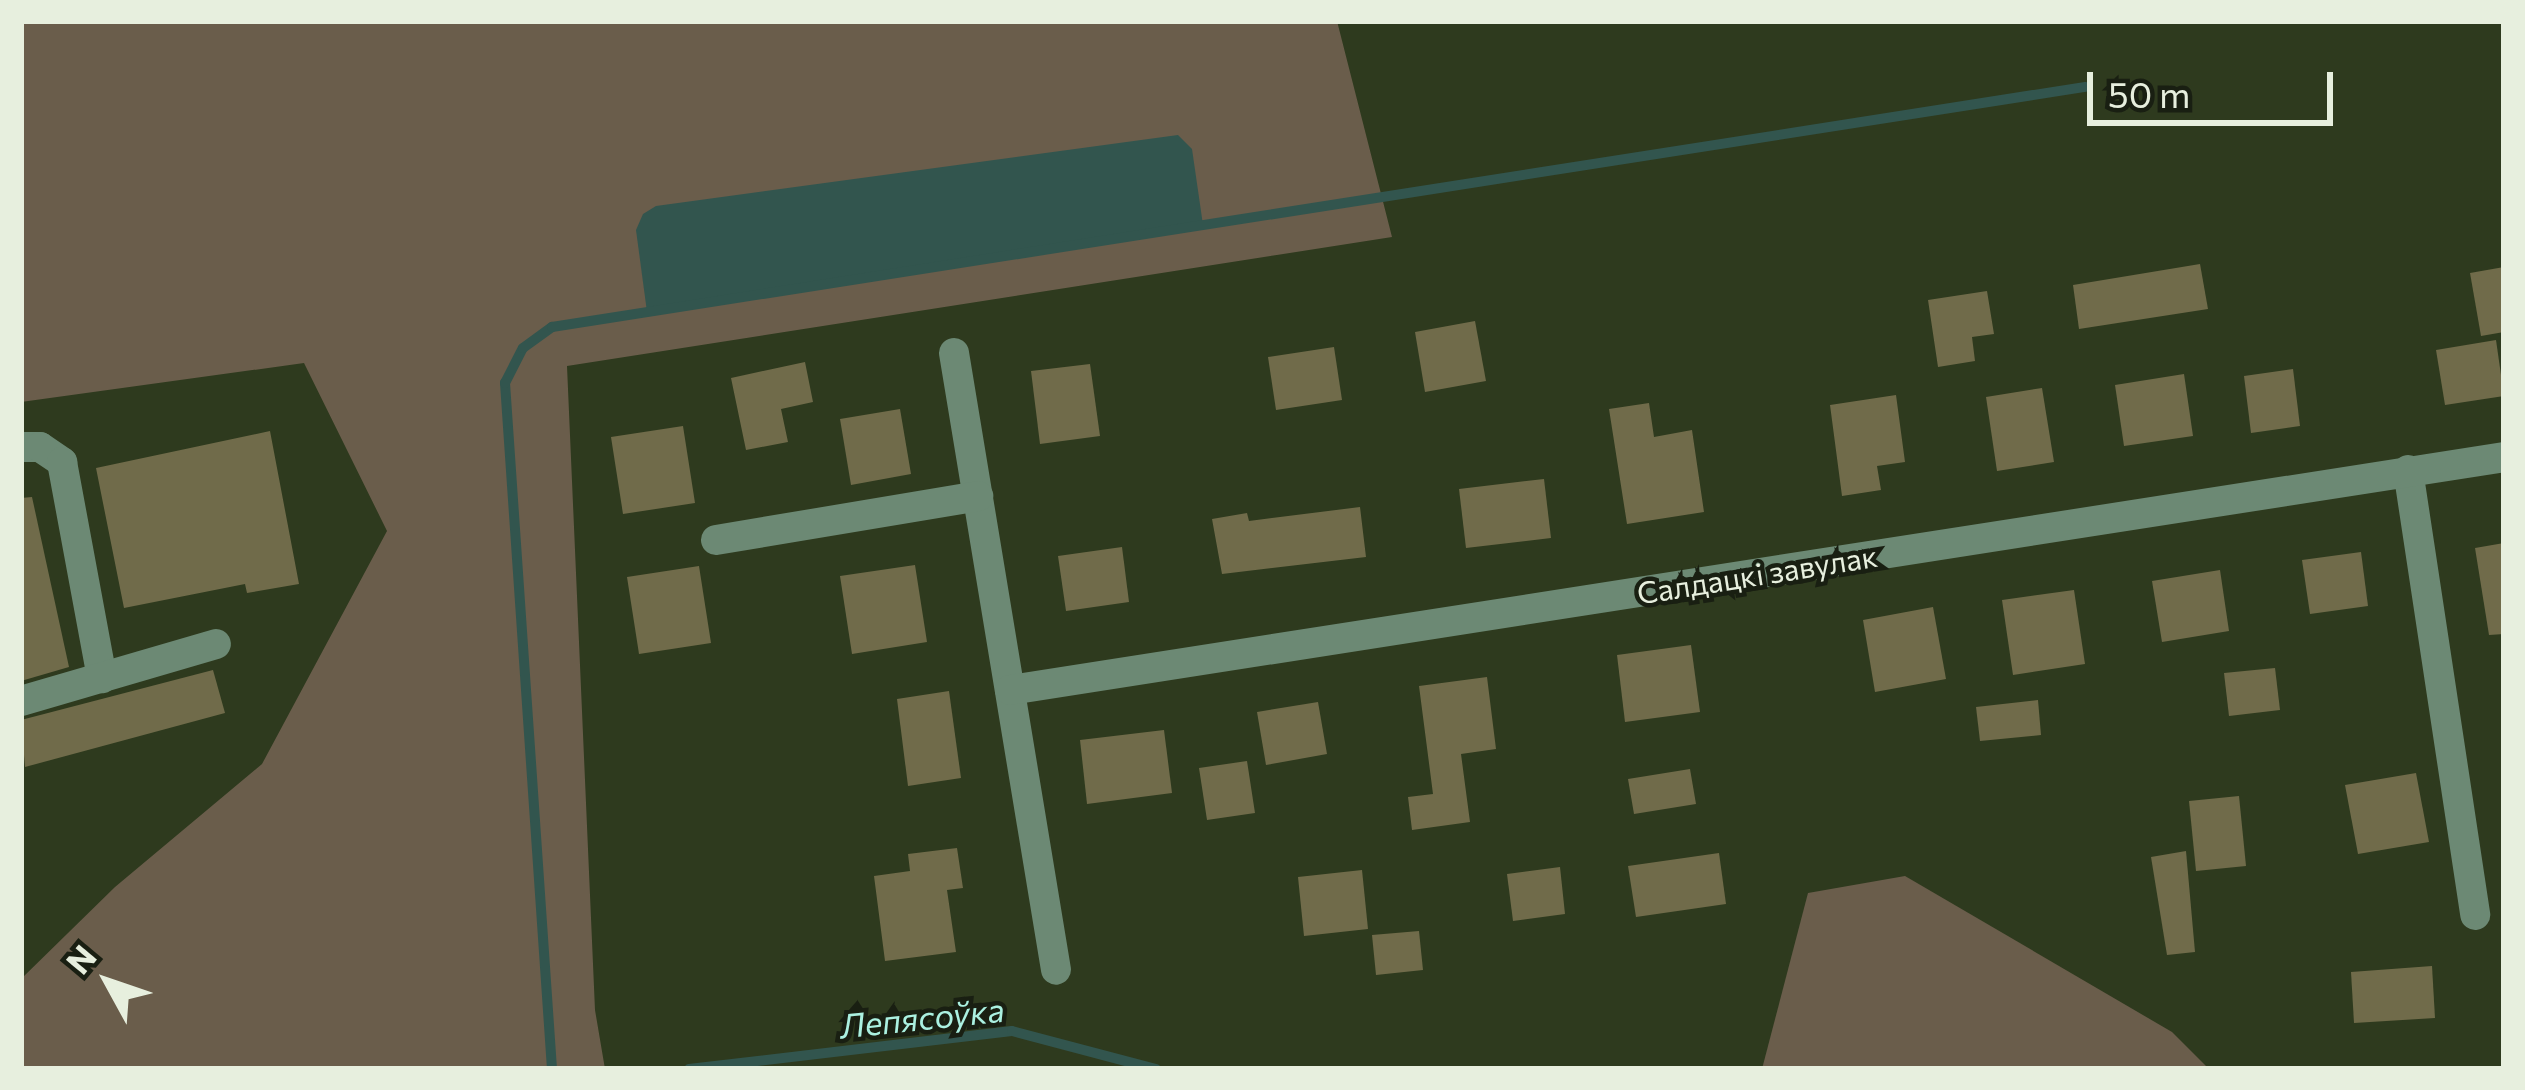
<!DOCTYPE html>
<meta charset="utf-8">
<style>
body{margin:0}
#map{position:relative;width:2525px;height:1090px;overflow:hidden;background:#2e3a1e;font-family:Commissioner,sans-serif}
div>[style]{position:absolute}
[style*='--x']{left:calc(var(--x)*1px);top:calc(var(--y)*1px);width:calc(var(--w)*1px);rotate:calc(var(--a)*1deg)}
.green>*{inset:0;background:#6a5d4b}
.water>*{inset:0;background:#32554e}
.stream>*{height:10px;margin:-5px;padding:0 5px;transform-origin:5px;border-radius:5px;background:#32554e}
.building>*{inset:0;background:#706b4a}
.minor>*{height:30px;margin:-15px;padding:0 15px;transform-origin:15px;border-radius:15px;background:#6c8974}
span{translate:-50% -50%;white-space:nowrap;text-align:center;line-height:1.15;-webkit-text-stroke:9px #191f12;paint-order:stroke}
.street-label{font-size:30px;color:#e7efde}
.water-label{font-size:33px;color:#abf1e1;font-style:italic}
.frame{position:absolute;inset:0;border:24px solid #e7efde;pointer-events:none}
.north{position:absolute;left:48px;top:922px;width:120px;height:120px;-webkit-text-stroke:9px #191f12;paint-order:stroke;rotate:310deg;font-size:33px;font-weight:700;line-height:48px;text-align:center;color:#e7efde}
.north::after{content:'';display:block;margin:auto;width:42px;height:54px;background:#e7efde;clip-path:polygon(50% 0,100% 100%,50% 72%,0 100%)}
.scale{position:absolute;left:2087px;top:72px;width:246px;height:54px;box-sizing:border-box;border:6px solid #e7efde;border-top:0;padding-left:15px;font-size:36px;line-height:42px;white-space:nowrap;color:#e7efde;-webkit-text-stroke:9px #191f12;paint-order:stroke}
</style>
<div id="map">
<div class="green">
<div style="clip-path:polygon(21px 21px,1337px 21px,1392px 237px,567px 366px,595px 1010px,605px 1069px,21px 1069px,21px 979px,115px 887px,262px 764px,387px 531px,304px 363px,21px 402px)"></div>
<div style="clip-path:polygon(1905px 876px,2172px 1032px,2209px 1069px,1762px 1069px,1808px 893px)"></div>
</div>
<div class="water">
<div style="clip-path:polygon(1178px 135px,1192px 149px,1203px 225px,647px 312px,636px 230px,643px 214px,656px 206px)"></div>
</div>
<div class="stream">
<div style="--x:552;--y:1069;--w:688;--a:-93.92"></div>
<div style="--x:505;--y:383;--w:39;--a:-63"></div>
<div style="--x:523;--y:348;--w:36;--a:-36"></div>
<div style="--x:552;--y:327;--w:1552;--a:-8.9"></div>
<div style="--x:689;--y:1069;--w:325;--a:-6.7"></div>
<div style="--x:1012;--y:1031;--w:149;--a:14.8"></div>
</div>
<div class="building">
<div style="clip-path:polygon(2200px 264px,2208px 309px,2079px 329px,2073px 285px)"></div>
<div style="clip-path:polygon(2504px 267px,2504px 332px,2481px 336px,2470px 273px)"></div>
<div style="clip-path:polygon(1987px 291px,1994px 334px,1972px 337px,1975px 361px,1938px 367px,1928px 300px)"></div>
<div style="clip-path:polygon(1475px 321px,1486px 381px,1425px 392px,1415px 332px)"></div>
<div style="clip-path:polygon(2496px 340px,2504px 396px,2445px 405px,2436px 350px)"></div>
<div style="clip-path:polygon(1334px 347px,1342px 400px,1276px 410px,1268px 357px)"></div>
<div style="clip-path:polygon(805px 362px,813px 402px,781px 409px,788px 442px,746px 450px,731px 378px)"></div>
<div style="clip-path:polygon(1090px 364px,1100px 436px,1040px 444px,1031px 371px)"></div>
<div style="clip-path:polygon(2293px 369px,2300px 426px,2251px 433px,2244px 376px)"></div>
<div style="clip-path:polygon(2184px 374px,2193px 436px,2124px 446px,2115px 385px)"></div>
<div style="clip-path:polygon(2042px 388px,2054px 462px,1997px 471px,1986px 397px)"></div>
<div style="clip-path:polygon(1896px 395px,1905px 462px,1877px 466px,1881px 490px,1842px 496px,1830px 405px)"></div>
<div style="clip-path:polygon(1649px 403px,1654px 437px,1692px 430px,1704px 512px,1627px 524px,1609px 409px)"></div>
<div style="clip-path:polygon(900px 409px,911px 474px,851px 485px,840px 419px)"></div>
<div style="clip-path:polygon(683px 426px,695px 503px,623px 514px,611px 437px)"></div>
<div style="clip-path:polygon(270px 431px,299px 584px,247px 593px,245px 584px,124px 608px,96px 468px)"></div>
<div style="clip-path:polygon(1544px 479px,1551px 538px,1466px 548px,1459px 489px)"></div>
<div style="clip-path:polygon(32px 497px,69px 667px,21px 681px,21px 498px)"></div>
<div style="clip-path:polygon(1360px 507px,1366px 557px,1222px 574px,1212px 519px,1247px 513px,1249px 521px)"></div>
<div style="clip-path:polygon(2504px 543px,2504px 634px,2489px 635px,2475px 548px)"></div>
<div style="clip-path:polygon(1122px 547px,1129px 602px,1066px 611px,1058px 556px)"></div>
<div style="clip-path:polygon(2361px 552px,2368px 606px,2310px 614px,2302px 560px)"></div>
<div style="clip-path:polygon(915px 565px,927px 642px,852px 654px,840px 576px)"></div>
<div style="clip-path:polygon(699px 566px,711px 643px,639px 654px,627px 577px)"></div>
<div style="clip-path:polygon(2220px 570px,2229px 631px,2162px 642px,2152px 581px)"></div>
<div style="clip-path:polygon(2074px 590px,2085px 664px,2013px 675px,2002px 600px)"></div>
<div style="clip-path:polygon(1933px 607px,1946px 679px,1875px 692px,1863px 620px)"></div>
<div style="clip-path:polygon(1691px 645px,1700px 712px,1625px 722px,1617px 655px)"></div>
<div style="clip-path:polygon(2275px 668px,2280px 710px,2229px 716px,2224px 673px)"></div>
<div style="clip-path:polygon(213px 670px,225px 713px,25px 767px,21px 720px)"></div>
<div style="clip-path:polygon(1487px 677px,1496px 749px,1461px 754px,1470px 822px,1412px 830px,1408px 797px,1433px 794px,1419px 686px)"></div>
<div style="clip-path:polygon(949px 691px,961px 778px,908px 786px,897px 699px)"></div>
<div style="clip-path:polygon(2038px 700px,2041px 735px,1980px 741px,1976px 707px)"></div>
<div style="clip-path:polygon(1318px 702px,1327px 754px,1266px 765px,1257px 712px)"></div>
<div style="clip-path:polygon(1164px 730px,1172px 793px,1087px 804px,1080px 740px)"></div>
<div style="clip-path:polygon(1247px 761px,1255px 813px,1207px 820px,1199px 768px)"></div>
<div style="clip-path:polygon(1690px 769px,1696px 804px,1634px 814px,1628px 779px)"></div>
<div style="clip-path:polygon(2416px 773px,2429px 842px,2358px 854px,2345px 785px)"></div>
<div style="clip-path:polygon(2239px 796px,2246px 866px,2196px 871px,2189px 801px)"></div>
<div style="clip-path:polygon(957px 848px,963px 888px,947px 890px,956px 952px,885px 961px,874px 876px,910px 871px,908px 854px)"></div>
<div style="clip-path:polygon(2186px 851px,2195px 952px,2167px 955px,2151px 857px)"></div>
<div style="clip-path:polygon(1719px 853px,1726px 904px,1636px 917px,1628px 866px)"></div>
<div style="clip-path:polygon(1560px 867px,1565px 914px,1513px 921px,1507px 874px)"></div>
<div style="clip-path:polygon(1362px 870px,1368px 929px,1304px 936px,1298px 877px)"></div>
<div style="clip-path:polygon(1419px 931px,1423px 970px,1376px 975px,1372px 935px)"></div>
<div style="clip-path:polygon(2432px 966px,2435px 1018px,2354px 1023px,2351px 972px)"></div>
</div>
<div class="minor">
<div style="--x:954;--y:353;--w:625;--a:80.61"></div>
<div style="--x:21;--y:447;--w:19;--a:0"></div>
<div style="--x:40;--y:447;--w:27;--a:34"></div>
<div style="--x:62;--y:462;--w:220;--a:79.5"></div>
<div style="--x:2408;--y:470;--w:450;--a:81.4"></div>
<div style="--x:716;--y:540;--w:266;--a:-9.5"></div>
<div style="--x:1010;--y:690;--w:1512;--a:-8.86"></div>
<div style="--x:21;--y:701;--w:203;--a:-16.3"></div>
</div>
<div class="street-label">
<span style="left:1757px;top:574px;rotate:-9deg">Салдацкі завулак</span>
</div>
<div class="water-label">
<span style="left:922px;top:1017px;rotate:-6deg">Лепясоўка</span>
</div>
<div class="frame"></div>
<div class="north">N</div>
<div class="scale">50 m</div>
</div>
